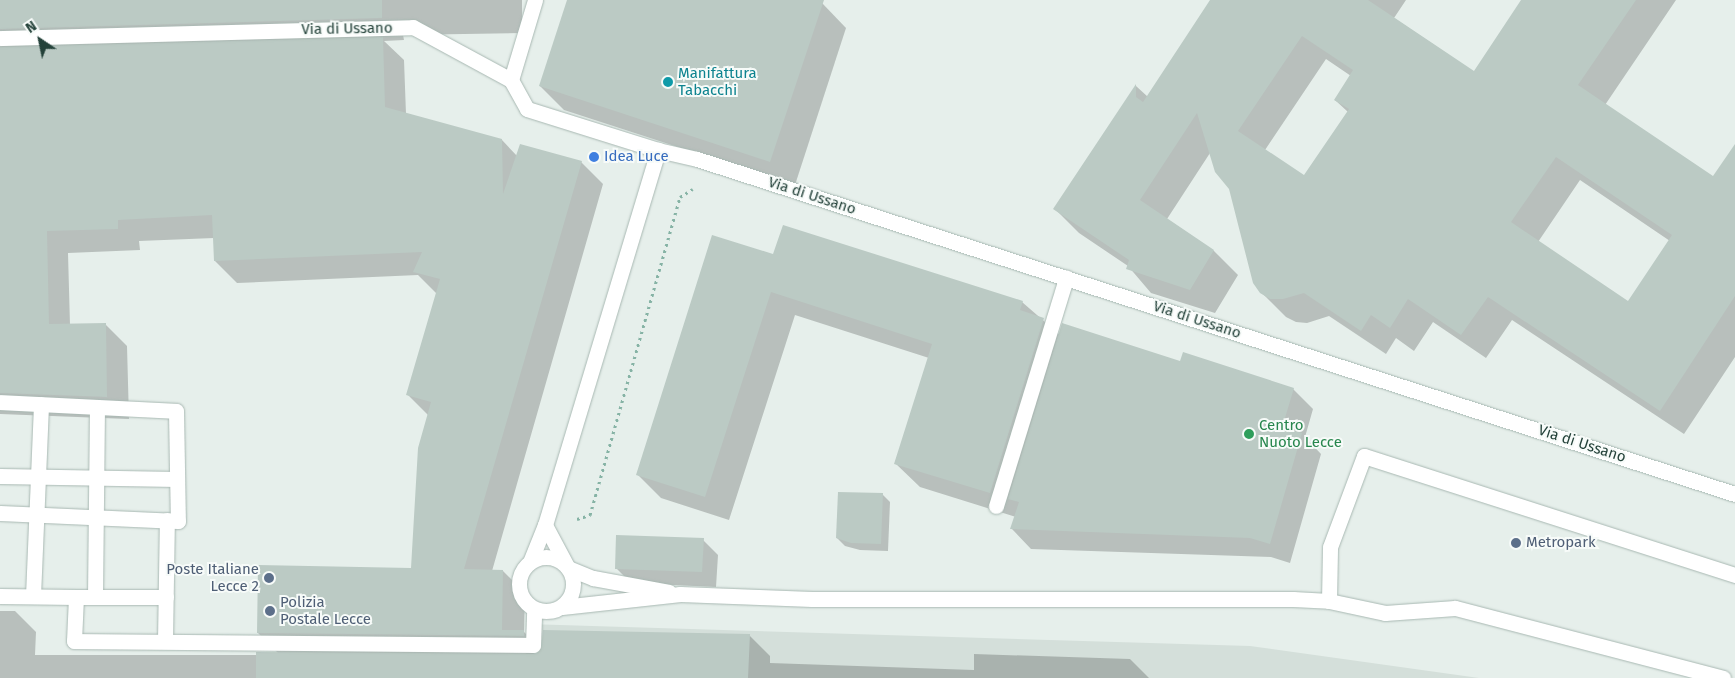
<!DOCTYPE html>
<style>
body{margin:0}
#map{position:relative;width:1735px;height:678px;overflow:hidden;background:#e6efeb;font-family:"Fira Sans",sans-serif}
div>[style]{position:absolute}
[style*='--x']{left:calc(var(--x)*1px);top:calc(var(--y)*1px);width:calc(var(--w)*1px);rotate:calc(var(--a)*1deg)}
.built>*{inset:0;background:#d4dfda}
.shadow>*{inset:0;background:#0003}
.building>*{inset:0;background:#bbcac4}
.path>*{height:3px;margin-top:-1.5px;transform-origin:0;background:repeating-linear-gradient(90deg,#86b3a5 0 2.5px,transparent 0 6.5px)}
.roads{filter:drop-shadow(0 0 1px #a8b8b2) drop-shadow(0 0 1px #a8b8b2)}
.lane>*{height:15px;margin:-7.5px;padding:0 7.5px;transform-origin:7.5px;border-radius:7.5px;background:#fff}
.lane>.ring{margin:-7.5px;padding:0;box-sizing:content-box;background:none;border:15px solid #fff;border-radius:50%}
.street>*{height:15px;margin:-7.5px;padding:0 7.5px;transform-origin:7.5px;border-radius:7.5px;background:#fff}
.dots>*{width:14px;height:14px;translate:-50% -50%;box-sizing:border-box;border:2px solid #f7fbf9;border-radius:50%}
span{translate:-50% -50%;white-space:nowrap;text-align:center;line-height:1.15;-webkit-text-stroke:4px #f7fbf9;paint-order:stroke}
.street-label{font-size:15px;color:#24423a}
.culture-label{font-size:15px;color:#0d838f}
.left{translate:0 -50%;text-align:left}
.shop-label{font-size:15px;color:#366cbe}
.leisure-label{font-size:15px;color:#27864d}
.service-label{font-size:15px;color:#4e5e75}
.right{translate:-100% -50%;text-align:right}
.north{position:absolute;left:15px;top:15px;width:50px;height:50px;-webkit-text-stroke:4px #f7fbf9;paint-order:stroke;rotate:326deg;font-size:14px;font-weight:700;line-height:20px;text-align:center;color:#24423a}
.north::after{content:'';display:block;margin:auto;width:18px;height:22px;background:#24423a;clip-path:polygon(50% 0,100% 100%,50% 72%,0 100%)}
</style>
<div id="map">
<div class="built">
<div style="clip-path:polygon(527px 624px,1250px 646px,1479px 678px,525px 678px)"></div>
</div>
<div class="shadow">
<div style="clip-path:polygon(0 0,522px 0,522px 33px,403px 35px,404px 40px,384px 41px,404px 60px,406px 114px,502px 140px,517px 156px,581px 162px,603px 184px,492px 571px,503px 571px,525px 593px,524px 632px,542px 650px,749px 635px,770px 656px,770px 663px,974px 670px,974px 654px,1130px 659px,1149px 678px,0 678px,0 611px,15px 611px,36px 632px,35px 655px,280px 655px,258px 633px,412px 569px,429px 416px,408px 395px,437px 294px,418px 275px,237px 283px,215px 261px,214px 238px,139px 241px,140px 250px,68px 253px,70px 325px,105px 324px,127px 346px,129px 419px,0 414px)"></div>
<div style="clip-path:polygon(568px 0,812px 0,822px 3px,846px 28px,795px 185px,564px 110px,540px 86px)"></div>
<div style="clip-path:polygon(evenodd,1212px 0,1406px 0,1394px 18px,1474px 72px,1523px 0,1676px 0,1605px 105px,1714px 178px,1735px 146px,1735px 357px,1684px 434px,1512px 320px,1486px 358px,1433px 322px,1414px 351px,1396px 338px,1386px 354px,1329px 316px,1307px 323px,1296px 322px,1286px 317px,1261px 292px,1230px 188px,1210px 153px,1167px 219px,1214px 251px,1238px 275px,1215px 313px,1151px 293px,1128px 266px,1079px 233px,1055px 209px,1136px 86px,1148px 97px,1212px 0,1326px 59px,1351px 76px,1335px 100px,1348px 112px,1304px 177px,1265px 150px,1326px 59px,1212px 0,1580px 180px,1670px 241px,1628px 303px,1538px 242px,1580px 180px)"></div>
<div style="clip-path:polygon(773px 256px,1022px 302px,1060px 335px,1293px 389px,1313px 409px,1305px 437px,1321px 454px,1290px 563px,1271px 557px,1031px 549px,1012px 529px,1016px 517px,920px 487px,895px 463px,929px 358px,795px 315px,729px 520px,661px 498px,637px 474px)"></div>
<div style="clip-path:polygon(882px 494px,890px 502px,888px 551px,860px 550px,845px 546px,837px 538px)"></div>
<div style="clip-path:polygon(703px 540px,718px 555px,716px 587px,631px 583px,616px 568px)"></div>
</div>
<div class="building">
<div style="clip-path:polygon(0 0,382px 0,382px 18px,0 29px)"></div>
<div style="clip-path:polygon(567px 0,824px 0,770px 162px,539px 86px)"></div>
<div style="clip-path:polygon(evenodd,1210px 0,1368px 0,1474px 71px,1521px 0,1636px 0,1578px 85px,1713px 176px,1735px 144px,1735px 296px,1660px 411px,1488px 297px,1461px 335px,1408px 299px,1390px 328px,1371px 315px,1361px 331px,1304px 293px,1283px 299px,1270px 299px,1260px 293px,1253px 283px,1229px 189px,1215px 172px,1197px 113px,1140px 200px,1214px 250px,1190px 290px,1126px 269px,1129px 260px,1053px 209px,1136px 84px,1136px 97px,1143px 102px,1210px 0,1302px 36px,1353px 70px,1334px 100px,1349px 109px,1304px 175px,1238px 131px,1302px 36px,1210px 0,1556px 157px,1672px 235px,1628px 301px,1511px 222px,1556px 157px)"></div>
<div style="clip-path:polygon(383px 37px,385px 107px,502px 139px,503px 194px,520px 144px,582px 161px,464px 569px,503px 570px,502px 630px,524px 630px,524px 636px,257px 633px,258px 565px,411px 568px,418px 448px,431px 402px,406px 395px,440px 279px,413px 272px,422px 252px,214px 261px,212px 215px,118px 220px,118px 229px,47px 231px,49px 324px,106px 323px,107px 397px,0 393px,0 47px)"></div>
<div style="clip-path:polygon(783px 225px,1023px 301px,1020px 310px,1044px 318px,990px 493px,894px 464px,932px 344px,771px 292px,705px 497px,636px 475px,712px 235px,773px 254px)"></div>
<div style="clip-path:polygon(1062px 323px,1180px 361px,1183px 352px,1294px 388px,1282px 428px,1302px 433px,1270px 544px,1250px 538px,1010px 529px,1019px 502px,1008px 499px)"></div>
<div style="clip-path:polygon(838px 492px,883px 493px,881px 544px,851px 543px,836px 538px)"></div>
<div style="clip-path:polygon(616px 535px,704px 538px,702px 572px,615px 569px)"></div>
<div style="clip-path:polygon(543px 630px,750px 634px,748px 678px,256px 678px,256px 652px,533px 654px,541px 649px)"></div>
</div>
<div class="path">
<div style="--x:577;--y:519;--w:14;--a:-17"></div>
<div style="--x:590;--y:515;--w:330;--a:-74.2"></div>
<div style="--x:680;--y:197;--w:15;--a:-32"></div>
</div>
<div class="roads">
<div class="lane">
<div style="--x:996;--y:506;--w:239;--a:-72.9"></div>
<div style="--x:545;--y:525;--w:49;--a:61.9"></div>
<div style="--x:568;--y:568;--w:27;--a:22"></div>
<div style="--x:593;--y:578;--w:77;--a:10.4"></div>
<div class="ring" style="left:519px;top:557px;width:39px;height:39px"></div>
<div style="--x:530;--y:562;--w:40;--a:-68"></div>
<div style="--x:1329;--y:601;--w:54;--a:-88.9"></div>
<div style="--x:1330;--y:547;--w:97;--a:-69.5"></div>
<div style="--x:1364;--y:456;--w:390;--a:17.8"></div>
<div style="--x:562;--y:607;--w:119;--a:-6.3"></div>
<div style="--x:680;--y:594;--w:132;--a:2.2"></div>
<div style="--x:812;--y:599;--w:481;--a:0"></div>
<div style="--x:1293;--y:599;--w:36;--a:3"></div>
<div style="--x:1329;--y:601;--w:57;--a:12.1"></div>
<div style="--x:1385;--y:613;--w:70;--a:-4.1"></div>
<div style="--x:1455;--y:608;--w:277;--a:14.6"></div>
</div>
<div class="street">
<div style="--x:0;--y:38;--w:413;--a:-1.5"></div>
<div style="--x:413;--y:27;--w:111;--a:28.4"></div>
<div style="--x:511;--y:80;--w:33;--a:61"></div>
<div style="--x:527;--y:109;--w:137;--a:17.4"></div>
<div style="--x:658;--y:150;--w:40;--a:13"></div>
<div style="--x:697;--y:159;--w:1091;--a:17.89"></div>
<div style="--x:511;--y:80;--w:84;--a:-73.3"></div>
<div style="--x:0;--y:402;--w:176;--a:2.9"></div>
<div style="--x:176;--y:411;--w:110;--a:89"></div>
<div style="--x:178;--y:521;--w:178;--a:-177.4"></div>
<div style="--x:0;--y:476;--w:177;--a:1"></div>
<div style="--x:545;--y:525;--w:392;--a:-73.2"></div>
<div style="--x:0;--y:596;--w:76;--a:0.8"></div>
<div style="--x:76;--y:597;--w:44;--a:92.6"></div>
<div style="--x:74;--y:641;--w:459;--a:0.5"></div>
<div style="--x:533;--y:645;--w:35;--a:-88"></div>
<div style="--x:33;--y:596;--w:192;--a:-87.6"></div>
<div style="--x:76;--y:597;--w:19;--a:0"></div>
<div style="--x:95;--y:597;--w:190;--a:-89.4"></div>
<div style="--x:95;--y:597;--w:71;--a:0"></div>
<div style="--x:165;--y:641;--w:121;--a:-89.1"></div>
</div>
</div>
<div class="dots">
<div style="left:668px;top:82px;background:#0f9aa8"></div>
<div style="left:594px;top:157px;background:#3f7fe0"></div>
<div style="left:1249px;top:434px;background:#2e9e5b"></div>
<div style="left:1516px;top:543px;background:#5c6f8a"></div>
<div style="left:269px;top:578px;background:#5c6f8a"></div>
<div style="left:270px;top:611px;background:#5c6f8a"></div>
</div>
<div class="street-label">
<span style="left:347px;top:29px;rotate:-1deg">Via di Ussano</span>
<span style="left:812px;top:196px;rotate:18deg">Via di Ussano</span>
<span style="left:1197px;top:320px;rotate:18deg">Via di Ussano</span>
<span style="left:1582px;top:444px;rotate:18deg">Via di Ussano</span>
</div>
<div class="culture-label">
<span class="left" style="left:678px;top:82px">Manifattura<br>Tabacchi</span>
</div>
<div class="shop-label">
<span class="left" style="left:604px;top:157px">Idea Luce</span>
</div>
<div class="leisure-label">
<span class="left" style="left:1259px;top:434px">Centro<br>Nuoto Lecce</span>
</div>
<div class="service-label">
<span class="left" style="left:1526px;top:543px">Metropark</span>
<span class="right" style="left:259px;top:578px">Poste Italiane<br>Lecce 2</span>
<span class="left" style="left:280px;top:611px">Polizia<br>Postale Lecce</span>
</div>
<div class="north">N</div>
</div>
